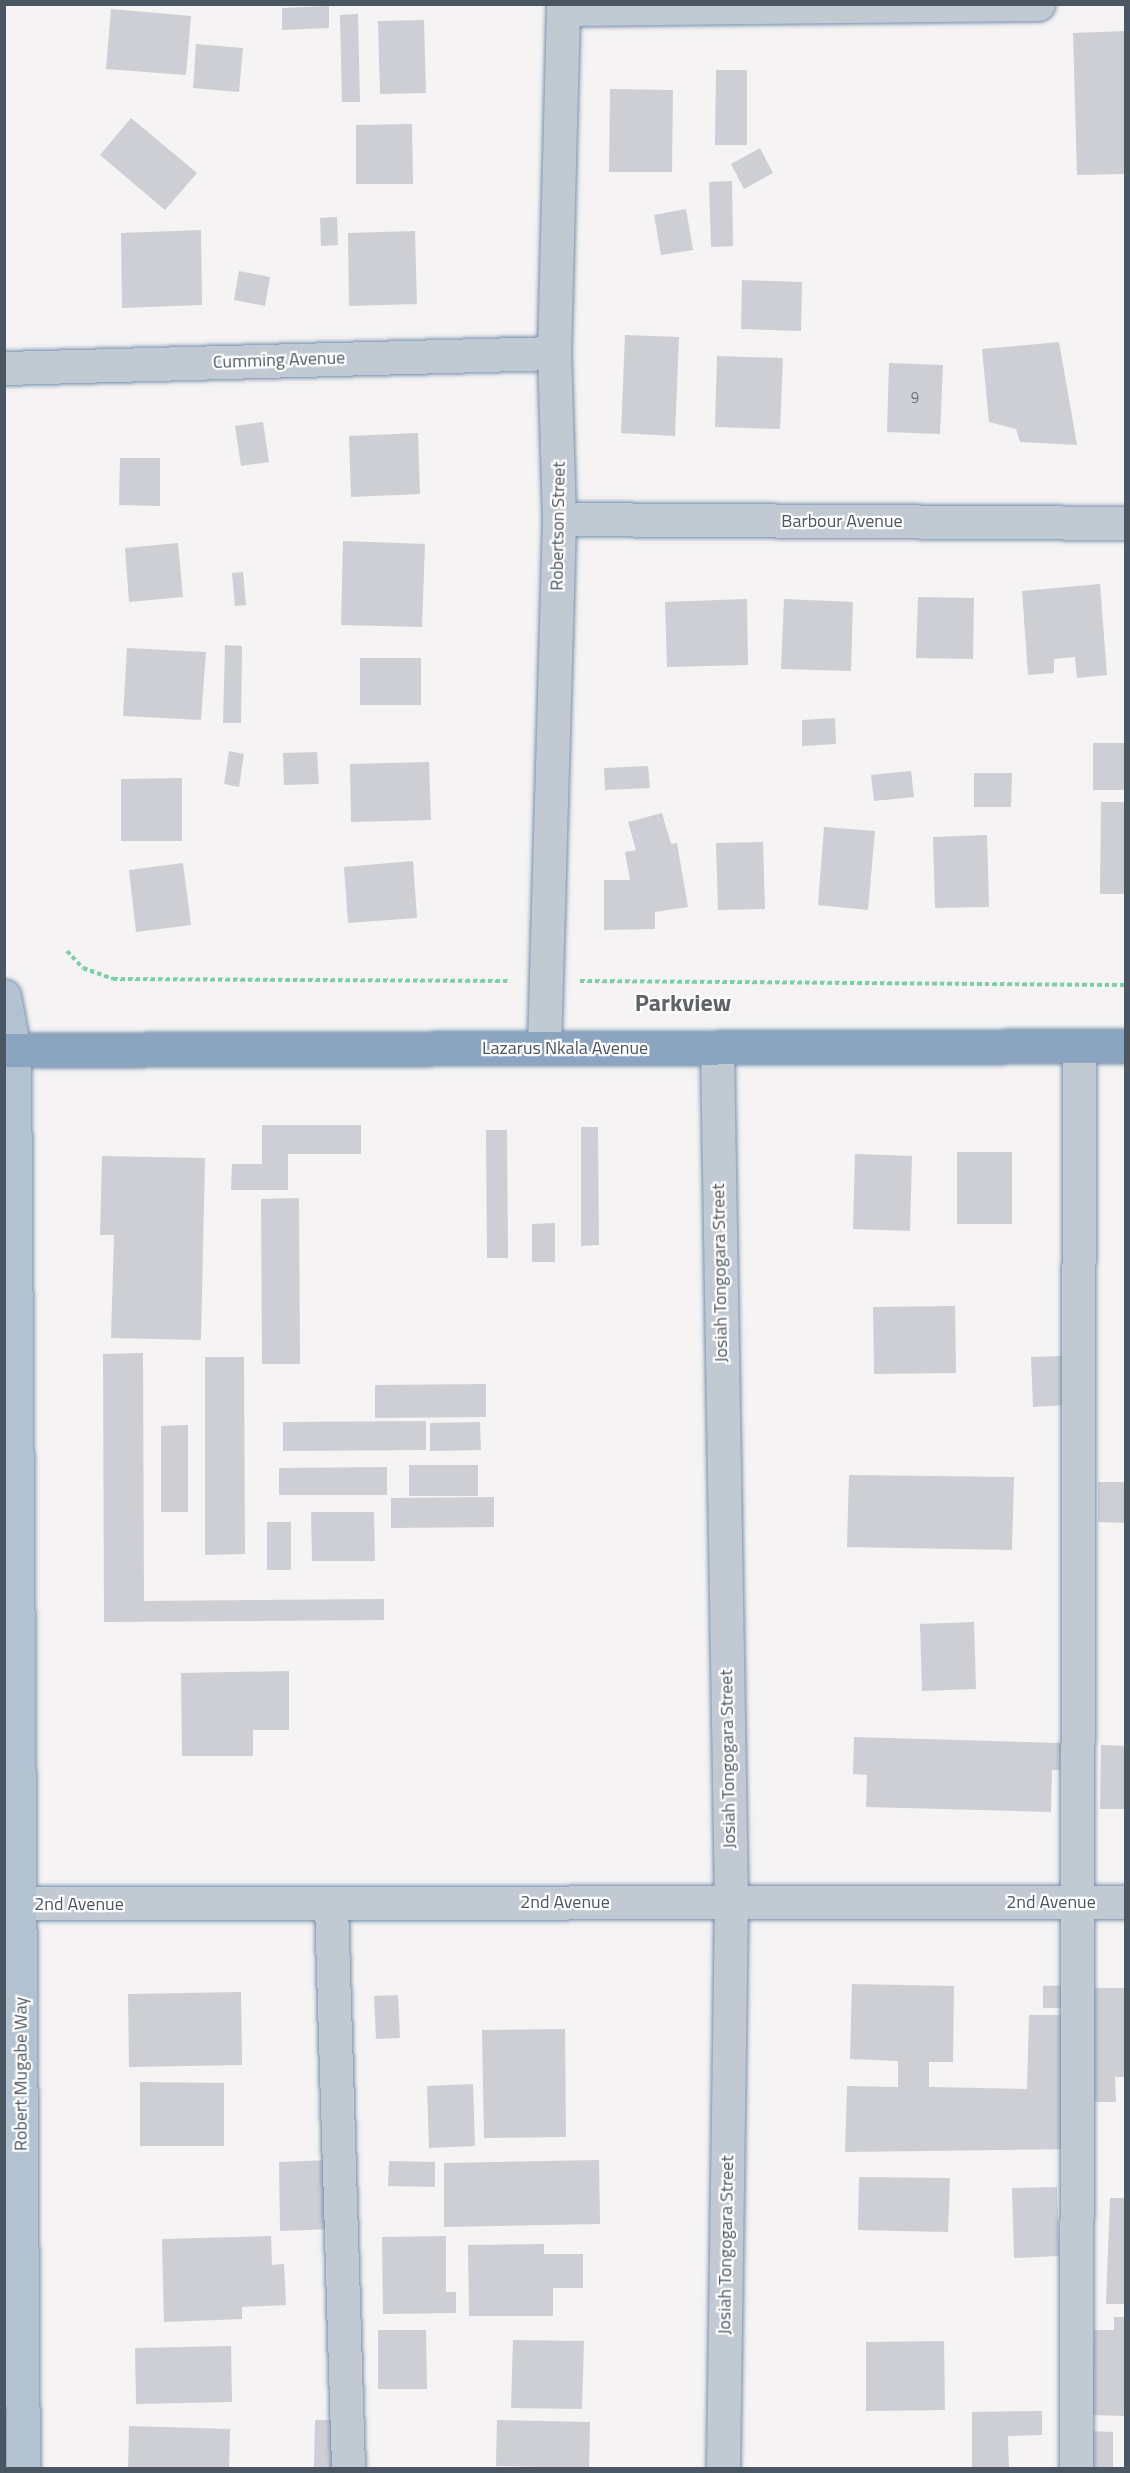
<!DOCTYPE html>
<style>
body{margin:0}
#map{position:relative;width:1130px;height:2473px;overflow:hidden;background:#f5f3f3;font-family:"Titillium Web",sans-serif}
div>[style]{position:absolute}
[style*='--x']{left:calc(var(--x)*1px);top:calc(var(--y)*1px);width:calc(var(--w)*1px);rotate:calc(var(--a)*1deg)}
.building>*{inset:0;background:#cdcfd5}
.path>*{height:4px;margin-top:-2px;transform-origin:0;background:repeating-linear-gradient(90deg,#7ad0a6 0 4.5px,transparent 0 7.5px)}
.roads{filter:drop-shadow(0 0 2px #7690ad) drop-shadow(0 0 2px #7690ad)}
.minor>*{height:33px;margin:-16.5px;padding:0 16.5px;transform-origin:16.5px;border-radius:16.5px;background:#c1cad2}
.major>*{height:33px;margin:-16.5px;padding:0 16.5px;transform-origin:16.5px;border-radius:16.5px;background:#b3c2d1}
.highway>*{height:33px;margin:-16.5px;padding:0 16.5px;transform-origin:16.5px;border-radius:16.5px;background:#8ba5c1}
span{translate:-50% -50%;white-space:nowrap;text-align:center;line-height:1.15;-webkit-text-stroke:4.5px #fff;paint-order:stroke}
.number-label{font-size:15px;color:#6b747e}
.number-label span{-webkit-text-stroke-width:0}
.street-label{font-size:18px;color:#4a5661}
.district-label{font-size:24px;color:#5f6368;font-weight:700}
.frame{position:absolute;inset:0;border:6px solid #4a5661;pointer-events:none}
</style>
<div id="map">
<div class="building">
<div style="clip-path:polygon(329px 6px,329px 28px,282px 30px,282px 8px)"></div>
<div style="clip-path:polygon(111px 9px,191px 16px,186px 75px,106px 69px)"></div>
<div style="clip-path:polygon(358px 14px,360px 102px,342px 102px,340px 15px)"></div>
<div style="clip-path:polygon(424px 20px,426px 93px,380px 94px,378px 21px)"></div>
<div style="clip-path:polygon(1126px 31px,1126px 174px,1077px 175px,1073px 33px)"></div>
<div style="clip-path:polygon(196px 44px,243px 48px,239px 92px,193px 88px)"></div>
<div style="clip-path:polygon(716px 70px,747px 70px,747px 145px,715px 145px)"></div>
<div style="clip-path:polygon(610px 89px,673px 90px,672px 172px,609px 172px)"></div>
<div style="clip-path:polygon(131px 118px,197px 173px,165px 210px,100px 155px)"></div>
<div style="clip-path:polygon(412px 124px,413px 184px,356px 184px,356px 125px)"></div>
<div style="clip-path:polygon(760px 148px,773px 173px,744px 189px,731px 164px)"></div>
<div style="clip-path:polygon(732px 181px,733px 246px,711px 247px,709px 182px)"></div>
<div style="clip-path:polygon(686px 209px,693px 250px,661px 255px,654px 215px)"></div>
<div style="clip-path:polygon(337px 217px,338px 245px,321px 246px,320px 218px)"></div>
<div style="clip-path:polygon(201px 230px,202px 305px,122px 308px,121px 233px)"></div>
<div style="clip-path:polygon(415px 231px,417px 304px,349px 306px,348px 233px)"></div>
<div style="clip-path:polygon(239px 271px,270px 277px,265px 306px,234px 300px)"></div>
<div style="clip-path:polygon(742px 280px,802px 282px,801px 331px,741px 329px)"></div>
<div style="clip-path:polygon(625px 335px,679px 337px,675px 436px,621px 433px)"></div>
<div style="clip-path:polygon(1059px 342px,1077px 445px,1020px 442px,1016px 429px,989px 422px,982px 349px)"></div>
<div style="clip-path:polygon(717px 356px,783px 358px,780px 429px,715px 427px)"></div>
<div style="clip-path:polygon(889px 363px,943px 365px,940px 434px,887px 432px)"></div>
<div style="clip-path:polygon(263px 422px,269px 462px,241px 466px,235px 426px)"></div>
<div style="clip-path:polygon(418px 433px,420px 494px,351px 497px,349px 436px)"></div>
<div style="clip-path:polygon(120px 458px,160px 458px,160px 506px,119px 505px)"></div>
<div style="clip-path:polygon(343px 541px,425px 544px,422px 627px,341px 625px)"></div>
<div style="clip-path:polygon(178px 543px,183px 597px,129px 602px,125px 548px)"></div>
<div style="clip-path:polygon(243px 572px,246px 605px,235px 606px,232px 573px)"></div>
<div style="clip-path:polygon(1100px 584px,1107px 675px,1077px 678px,1075px 657px,1054px 659px,1054px 673px,1028px 675px,1022px 591px)"></div>
<div style="clip-path:polygon(918px 597px,974px 598px,973px 659px,916px 658px)"></div>
<div style="clip-path:polygon(747px 599px,748px 665px,667px 667px,665px 602px)"></div>
<div style="clip-path:polygon(784px 599px,853px 602px,851px 671px,781px 669px)"></div>
<div style="clip-path:polygon(225px 645px,242px 646px,241px 723px,223px 723px)"></div>
<div style="clip-path:polygon(127px 648px,206px 652px,201px 720px,123px 716px)"></div>
<div style="clip-path:polygon(360px 658px,421px 658px,421px 705px,360px 705px)"></div>
<div style="clip-path:polygon(835px 718px,836px 744px,802px 746px,802px 720px)"></div>
<div style="clip-path:polygon(1093px 743px,1126px 743px,1126px 790px,1093px 790px)"></div>
<div style="clip-path:polygon(229px 751px,244px 754px,239px 787px,224px 784px)"></div>
<div style="clip-path:polygon(317px 752px,319px 784px,284px 785px,283px 753px)"></div>
<div style="clip-path:polygon(429px 762px,431px 820px,351px 822px,350px 764px)"></div>
<div style="clip-path:polygon(648px 766px,650px 788px,605px 790px,604px 768px)"></div>
<div style="clip-path:polygon(911px 771px,914px 797px,874px 801px,871px 775px)"></div>
<div style="clip-path:polygon(974px 773px,1012px 773px,1011px 807px,974px 807px)"></div>
<div style="clip-path:polygon(182px 778px,182px 841px,121px 841px,121px 779px)"></div>
<div style="clip-path:polygon(1101px 802px,1126px 802px,1126px 894px,1100px 894px)"></div>
<div style="clip-path:polygon(662px 813px,671px 844px,677px 843px,688px 907px,655px 912px,655px 929px,604px 930px,604px 880px,630px 880px,625px 852px,636px 850px,628px 822px)"></div>
<div style="clip-path:polygon(824px 827px,875px 831px,868px 910px,818px 905px)"></div>
<div style="clip-path:polygon(987px 835px,989px 907px,935px 908px,933px 837px)"></div>
<div style="clip-path:polygon(763px 842px,765px 909px,718px 910px,716px 843px)"></div>
<div style="clip-path:polygon(413px 861px,417px 918px,348px 923px,344px 867px)"></div>
<div style="clip-path:polygon(183px 863px,191px 925px,136px 932px,129px 870px)"></div>
<div style="clip-path:polygon(262px 1125px,361px 1125px,361px 1154px,288px 1154px,288px 1190px,231px 1190px,232px 1164px,262px 1164px)"></div>
<div style="clip-path:polygon(581px 1127px,598px 1127px,599px 1245px,581px 1246px)"></div>
<div style="clip-path:polygon(486px 1130px,507px 1130px,508px 1258px,487px 1258px)"></div>
<div style="clip-path:polygon(957px 1152px,1012px 1152px,1012px 1224px,957px 1224px)"></div>
<div style="clip-path:polygon(855px 1154px,912px 1156px,910px 1231px,853px 1229px)"></div>
<div style="clip-path:polygon(102px 1156px,205px 1158px,201px 1340px,111px 1338px,114px 1235px,100px 1235px)"></div>
<div style="clip-path:polygon(299px 1198px,300px 1364px,262px 1364px,261px 1199px)"></div>
<div style="clip-path:polygon(555px 1223px,555px 1262px,532px 1262px,532px 1224px)"></div>
<div style="clip-path:polygon(955px 1306px,956px 1373px,874px 1374px,873px 1307px)"></div>
<div style="clip-path:polygon(143px 1353px,144px 1601px,384px 1599px,384px 1620px,104px 1622px,103px 1354px)"></div>
<div style="clip-path:polygon(1063px 1356px,1066px 1405px,1033px 1407px,1031px 1357px)"></div>
<div style="clip-path:polygon(205px 1357px,244px 1357px,245px 1554px,205px 1555px)"></div>
<div style="clip-path:polygon(486px 1384px,486px 1417px,375px 1418px,375px 1385px)"></div>
<div style="clip-path:polygon(426px 1421px,426px 1450px,283px 1451px,283px 1422px)"></div>
<div style="clip-path:polygon(480px 1422px,481px 1450px,430px 1451px,430px 1423px)"></div>
<div style="clip-path:polygon(188px 1425px,188px 1512px,161px 1512px,161px 1426px)"></div>
<div style="clip-path:polygon(409px 1465px,478px 1465px,478px 1496px,409px 1496px)"></div>
<div style="clip-path:polygon(387px 1467px,387px 1495px,279px 1495px,279px 1468px)"></div>
<div style="clip-path:polygon(849px 1475px,1014px 1477px,1012px 1550px,847px 1547px)"></div>
<div style="clip-path:polygon(1098px 1482px,1126px 1482px,1126px 1523px,1098px 1522px)"></div>
<div style="clip-path:polygon(494px 1497px,494px 1527px,391px 1528px,391px 1498px)"></div>
<div style="clip-path:polygon(311px 1512px,374px 1512px,375px 1561px,312px 1561px)"></div>
<div style="clip-path:polygon(267px 1522px,291px 1522px,291px 1570px,267px 1570px)"></div>
<div style="clip-path:polygon(974px 1622px,976px 1689px,922px 1691px,920px 1624px)"></div>
<div style="clip-path:polygon(289px 1671px,289px 1730px,253px 1730px,253px 1756px,182px 1756px,181px 1673px)"></div>
<div style="clip-path:polygon(854px 1737px,1061px 1743px,1060px 1770px,1052px 1770px,1051px 1812px,866px 1807px,867px 1775px,853px 1774px)"></div>
<div style="clip-path:polygon(1101px 1745px,1126px 1746px,1126px 1809px,1100px 1809px)"></div>
<div style="clip-path:polygon(852px 1984px,954px 1986px,953px 2062px,929px 2062px,929px 2087px,1027px 2089px,1029px 2015px,1076px 2015px,1075px 2149px,845px 2152px,847px 2086px,898px 2087px,898px 2061px,850px 2059px)"></div>
<div style="clip-path:polygon(1074px 1985px,1074px 2008px,1043px 2008px,1043px 1986px)"></div>
<div style="clip-path:polygon(1090px 1988px,1126px 1988px,1126px 2077px,1115px 2077px,1116px 2102px,1091px 2102px)"></div>
<div style="clip-path:polygon(241px 1992px,242px 2065px,129px 2067px,128px 1994px)"></div>
<div style="clip-path:polygon(398px 1995px,400px 2038px,376px 2039px,374px 1996px)"></div>
<div style="clip-path:polygon(565px 2029px,566px 2137px,484px 2138px,482px 2030px)"></div>
<div style="clip-path:polygon(140px 2082px,224px 2083px,224px 2146px,140px 2146px)"></div>
<div style="clip-path:polygon(473px 2084px,475px 2146px,429px 2148px,427px 2086px)"></div>
<div style="clip-path:polygon(332px 2160px,334px 2229px,280px 2231px,279px 2162px)"></div>
<div style="clip-path:polygon(599px 2160px,600px 2224px,444px 2227px,444px 2163px)"></div>
<div style="clip-path:polygon(389px 2161px,435px 2162px,435px 2187px,388px 2186px)"></div>
<div style="clip-path:polygon(859px 2177px,950px 2178px,948px 2232px,858px 2230px)"></div>
<div style="clip-path:polygon(1057px 2187px,1059px 2256px,1014px 2258px,1012px 2188px)"></div>
<div style="clip-path:polygon(1110px 2198px,1126px 2198px,1126px 2304px,1106px 2304px)"></div>
<div style="clip-path:polygon(271px 2236px,272px 2265px,284px 2264px,286px 2305px,242px 2307px,242px 2319px,164px 2322px,162px 2239px)"></div>
<div style="clip-path:polygon(446px 2236px,446px 2292px,456px 2292px,456px 2313px,383px 2314px,382px 2237px)"></div>
<div style="clip-path:polygon(544px 2244px,544px 2254px,583px 2254px,583px 2288px,553px 2288px,553px 2316px,469px 2316px,468px 2245px)"></div>
<div style="clip-path:polygon(1114px 2317px,1126px 2317px,1126px 2416px,1092px 2415px,1094px 2330px,1114px 2330px)"></div>
<div style="clip-path:polygon(378px 2330px,426px 2330px,427px 2389px,378px 2389px)"></div>
<div style="clip-path:polygon(513px 2340px,584px 2341px,582px 2409px,511px 2408px)"></div>
<div style="clip-path:polygon(944px 2341px,945px 2410px,866px 2411px,866px 2342px)"></div>
<div style="clip-path:polygon(231px 2346px,232px 2402px,136px 2404px,135px 2348px)"></div>
<div style="clip-path:polygon(1042px 2411px,1042px 2435px,1008px 2436px,1009px 2468px,972px 2468px,972px 2412px)"></div>
<div style="clip-path:polygon(315px 2420px,338px 2420px,338px 2468px,314px 2468px)"></div>
<div style="clip-path:polygon(497px 2420px,590px 2422px,589px 2468px,496px 2466px)"></div>
<div style="clip-path:polygon(129px 2426px,230px 2429px,229px 2468px,128px 2468px)"></div>
<div style="clip-path:polygon(1090px 2431px,1113px 2432px,1113px 2468px,1090px 2468px)"></div>
</div>
<div class="path">
<div style="--x:67;--y:951;--w:23;--a:47"></div>
<div style="--x:83;--y:968;--w:32;--a:20"></div>
<div style="--x:113;--y:979;--w:397;--a:0.3"></div>
<div style="--x:580;--y:981;--w:546;--a:0.42"></div>
</div>
<div class="roads">
<div class="minor">
<div style="--x:564;--y:9;--w:474;--a:-0.6"></div>
<div style="--x:4;--y:368;--w:550;--a:-1.56"></div>
<div style="--x:559;--y:519;--w:567;--a:0.4"></div>
<div style="--x:544;--y:1047;--w:528;--a:-88.37"></div>
<div style="--x:559;--y:519;--w:166;--a:-91.7"></div>
<div style="--x:554;--y:353;--w:349;--a:-88.5"></div>
<div style="--x:717;--y:1049;--w:852;--a:89.06"></div>
<div style="--x:731;--y:1901;--w:567;--a:90.81"></div>
<div style="--x:4;--y:1903;--w:1122;--a:-0.05"></div>
<div style="--x:331;--y:1904;--w:564;--a:88.27"></div>
<div style="--x:1076;--y:2468;--w:1422;--a:-89.88"></div>
</div>
<div class="major">
<div style="--x:4;--y:996;--w:55;--a:79.5"></div>
<div style="--x:14;--y:1050;--w:1418;--a:89.64"></div>
</div>
<div class="highway">
<div style="--x:4;--y:1050;--w:1122;--a:-0.2"></div>
</div>
</div>
<div class="number-label">
<span style="left:915px;top:398px">9</span>
</div>
<div class="street-label">
<span style="left:279px;top:360px;rotate:-2deg">Cumming Avenue</span>
<span style="left:842px;top:521px">Barbour Avenue</span>
<span style="left:558px;top:526px;rotate:-89deg">Robertson Street</span>
<span style="left:565px;top:1048px">Lazarus Nkala Avenue</span>
<span style="left:720px;top:1273px;rotate:-91deg">Josiah Tongogara Street</span>
<span style="left:728px;top:1759px;rotate:-91deg">Josiah Tongogara Street</span>
<span style="left:565px;top:1902px">2nd Avenue</span>
<span style="left:1051px;top:1902px">2nd Avenue</span>
<span style="left:79px;top:1904px">2nd Avenue</span>
<span style="left:21px;top:2074px;rotate:-90deg">Robert Mugabe Way</span>
<span style="left:726px;top:2245px;rotate:-89deg">Josiah Tongogara Street</span>
</div>
<div class="district-label">
<span style="left:683px;top:1003px">Parkview</span>
</div>
<div class="frame"></div>
</div>
